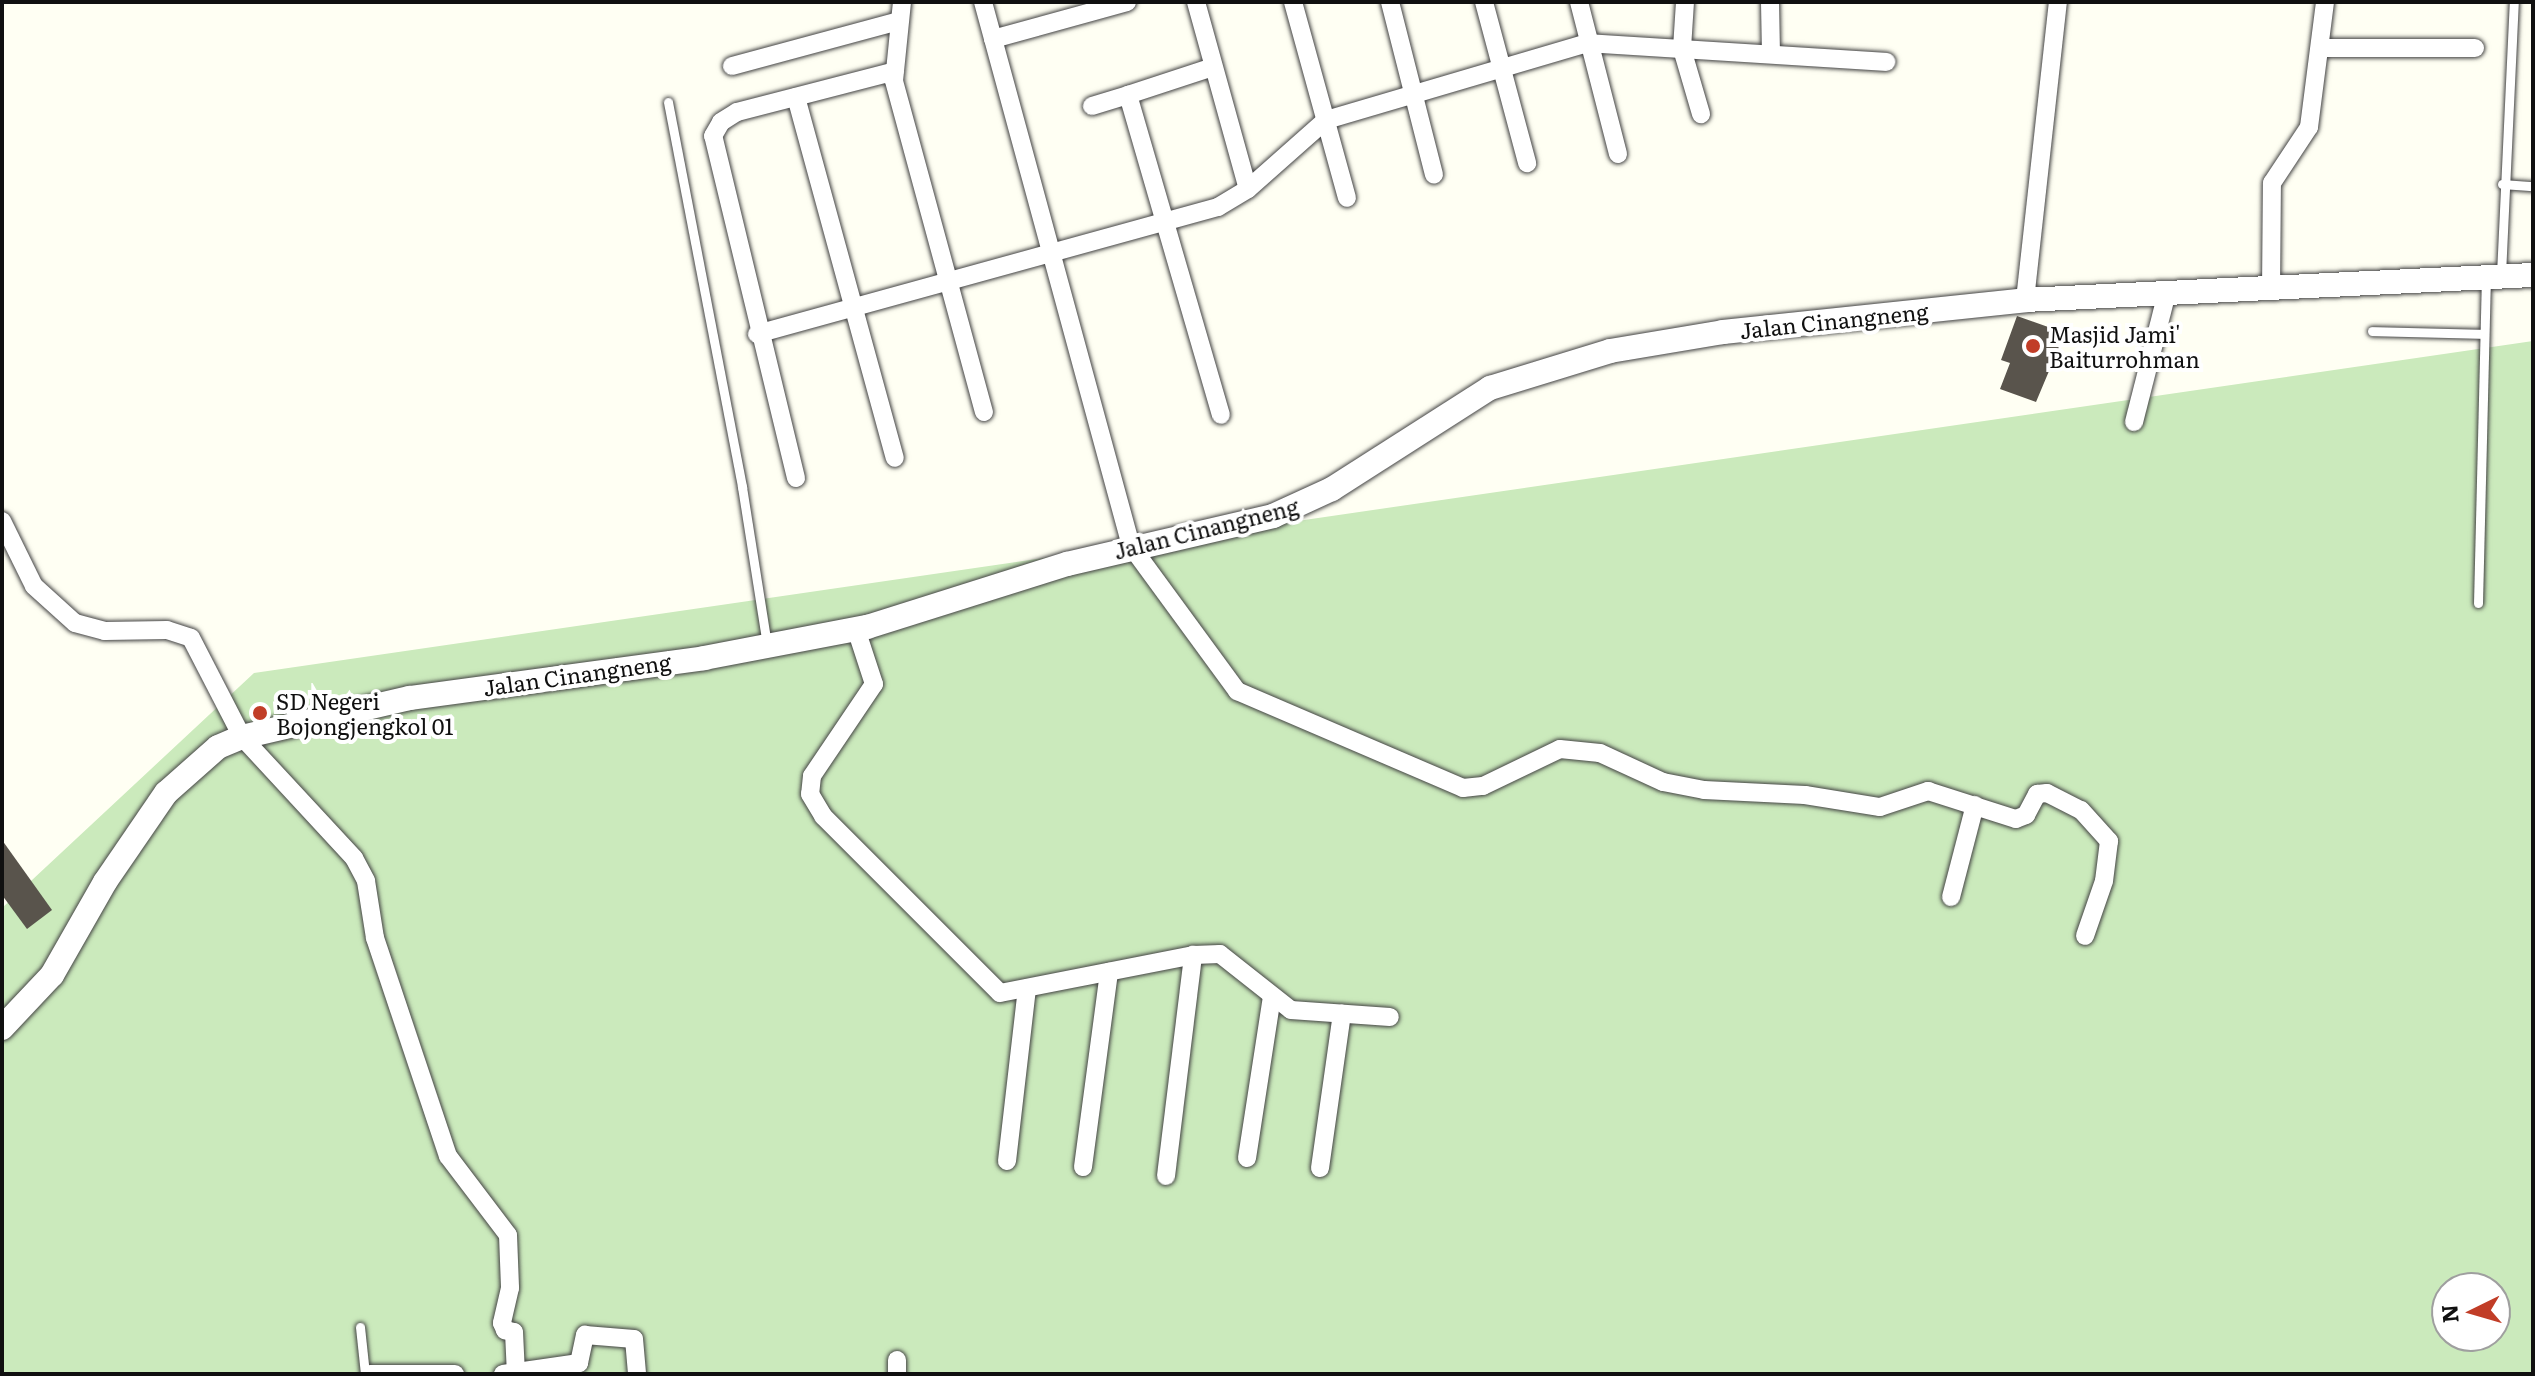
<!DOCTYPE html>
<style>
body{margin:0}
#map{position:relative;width:2535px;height:1376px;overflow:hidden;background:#fffff3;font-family:Literata,serif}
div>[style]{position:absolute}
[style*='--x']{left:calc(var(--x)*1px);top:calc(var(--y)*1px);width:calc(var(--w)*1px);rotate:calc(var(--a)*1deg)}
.green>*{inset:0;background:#cbeabc}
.building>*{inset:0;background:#59544c}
.roads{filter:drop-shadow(0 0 2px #434343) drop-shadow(0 0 2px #434343)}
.service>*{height:9px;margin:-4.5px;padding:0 4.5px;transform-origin:4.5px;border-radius:4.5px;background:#fff}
.minor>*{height:18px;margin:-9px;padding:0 9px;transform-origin:9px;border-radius:9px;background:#fff}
.tertiary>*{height:24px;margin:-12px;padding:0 12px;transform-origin:12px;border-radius:12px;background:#fff}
.dots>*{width:22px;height:22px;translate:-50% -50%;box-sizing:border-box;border:4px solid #fff;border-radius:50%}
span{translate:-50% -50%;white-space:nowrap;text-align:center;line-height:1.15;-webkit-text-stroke:8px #fff;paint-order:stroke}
.street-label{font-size:22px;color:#101010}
.poi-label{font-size:22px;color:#101010}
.left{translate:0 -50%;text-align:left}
.frame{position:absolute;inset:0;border:4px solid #101010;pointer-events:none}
.north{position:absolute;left:2431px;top:1272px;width:80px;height:80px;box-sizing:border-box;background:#fff;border:2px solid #9f9f9f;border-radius:50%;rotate:265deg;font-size:22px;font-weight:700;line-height:32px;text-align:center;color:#101010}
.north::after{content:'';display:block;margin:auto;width:28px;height:36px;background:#c13d27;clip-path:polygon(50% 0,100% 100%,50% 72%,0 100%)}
</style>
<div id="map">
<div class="green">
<div style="clip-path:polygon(evenodd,2533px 341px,2533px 1374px,2px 1374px,2px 908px,254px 673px,2533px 341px,2447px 1288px,2495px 1288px,2495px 1336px,2447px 1336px,2447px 1288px)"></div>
</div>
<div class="building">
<div style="clip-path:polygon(2017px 316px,2065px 333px,2036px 402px,2000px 389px,2010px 363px,2001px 360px)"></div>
<div style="clip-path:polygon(2px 840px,52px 910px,27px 929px,2px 895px)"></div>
</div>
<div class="roads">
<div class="service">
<div style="--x:668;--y:102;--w:392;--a:79.1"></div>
<div style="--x:742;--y:487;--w:160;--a:81"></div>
<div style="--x:2502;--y:184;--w:31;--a:4"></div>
<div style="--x:2501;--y:274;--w:272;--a:-87.3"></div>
<div style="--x:2372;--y:331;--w:112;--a:1.5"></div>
<div style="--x:2478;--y:603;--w:323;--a:-88.6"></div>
<div style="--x:360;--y:1327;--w:47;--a:83.9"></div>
</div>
<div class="minor">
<div style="--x:902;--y:2;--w:79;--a:95.8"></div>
<div style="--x:894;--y:81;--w:343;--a:74.8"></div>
<div style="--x:983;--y:2;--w:564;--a:74.78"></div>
<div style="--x:1131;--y:546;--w:180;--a:53.8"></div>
<div style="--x:1237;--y:691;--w:246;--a:23.2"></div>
<div style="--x:1463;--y:788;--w:20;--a:-6"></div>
<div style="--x:1483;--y:786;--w:85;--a:-25.7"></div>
<div style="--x:1560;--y:749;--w:40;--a:5.7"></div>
<div style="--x:1600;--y:753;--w:69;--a:24.7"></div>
<div style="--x:1663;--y:782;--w:42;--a:11"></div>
<div style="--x:1704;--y:790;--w:101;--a:2.8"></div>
<div style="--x:1805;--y:795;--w:76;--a:9.1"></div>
<div style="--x:1880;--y:807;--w:51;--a:-18.4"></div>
<div style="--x:1928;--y:791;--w:92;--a:17.7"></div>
<div style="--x:2016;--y:819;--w:11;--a:-22"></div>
<div style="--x:2026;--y:815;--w:24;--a:-62"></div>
<div style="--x:2037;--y:794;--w:10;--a:-6"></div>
<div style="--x:2047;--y:793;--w:38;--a:27"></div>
<div style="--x:2081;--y:810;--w:42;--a:47.9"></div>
<div style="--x:2109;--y:841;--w:40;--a:97.1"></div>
<div style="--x:2104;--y:881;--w:58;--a:109.1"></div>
<div style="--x:1196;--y:2;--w:194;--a:74.5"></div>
<div style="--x:1293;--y:2;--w:203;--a:74.6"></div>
<div style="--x:1390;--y:2;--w:178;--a:75.7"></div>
<div style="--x:1484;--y:2;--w:167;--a:75"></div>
<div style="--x:1579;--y:2;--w:157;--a:75.6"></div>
<div style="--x:1685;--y:2;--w:47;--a:93.7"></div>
<div style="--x:1682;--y:49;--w:68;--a:73.7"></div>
<div style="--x:1770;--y:2;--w:51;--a:88.9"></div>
<div style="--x:993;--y:39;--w:139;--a:-15.4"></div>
<div style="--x:2320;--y:48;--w:155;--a:0"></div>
<div style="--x:732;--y:66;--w:173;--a:-15.1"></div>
<div style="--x:1213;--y:67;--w:89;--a:161.8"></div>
<div style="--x:1128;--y:95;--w:333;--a:73.8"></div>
<div style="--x:796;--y:97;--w:374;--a:74.7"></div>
<div style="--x:1092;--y:106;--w:38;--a:-17"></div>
<div style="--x:2271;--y:291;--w:108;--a:-89.5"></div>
<div style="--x:2272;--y:183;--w:67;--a:-56.5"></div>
<div style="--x:2309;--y:127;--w:126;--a:-82.7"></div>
<div style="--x:2025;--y:300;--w:300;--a:-83.7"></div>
<div style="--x:757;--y:334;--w:478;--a:-15.4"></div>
<div style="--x:1218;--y:207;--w:35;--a:-31"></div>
<div style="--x:1248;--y:189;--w:104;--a:-41.5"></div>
<div style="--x:1326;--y:120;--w:272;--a:-16.4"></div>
<div style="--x:1587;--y:43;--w:300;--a:3.6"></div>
<div style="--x:2134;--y:422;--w:133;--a:-75.7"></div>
<div style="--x:796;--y:478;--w:352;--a:-103.6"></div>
<div style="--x:713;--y:136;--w:16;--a:-60"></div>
<div style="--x:721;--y:122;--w:19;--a:-32"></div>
<div style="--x:737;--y:112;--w:163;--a:-14.5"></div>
<div style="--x:2;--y:521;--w:72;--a:63.8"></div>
<div style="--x:34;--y:586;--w:55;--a:42.1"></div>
<div style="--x:75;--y:623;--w:31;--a:15"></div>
<div style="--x:105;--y:631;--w:62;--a:-0.9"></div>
<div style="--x:167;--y:630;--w:25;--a:18"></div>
<div style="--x:191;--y:638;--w:111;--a:62.7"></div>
<div style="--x:242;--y:737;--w:165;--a:47.2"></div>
<div style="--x:354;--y:858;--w:26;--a:62"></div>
<div style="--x:366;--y:881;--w:58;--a:81"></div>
<div style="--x:375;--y:938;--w:230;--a:71.5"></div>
<div style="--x:448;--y:1156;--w:99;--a:52.8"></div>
<div style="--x:508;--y:1235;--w:53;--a:87.8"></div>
<div style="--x:510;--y:1288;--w:36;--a:103"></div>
<div style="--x:502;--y:1323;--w:8;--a:67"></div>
<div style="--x:505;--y:1330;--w:9;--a:13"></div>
<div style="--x:514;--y:1332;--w:42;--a:87.3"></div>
<div style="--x:856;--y:629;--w:58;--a:71.9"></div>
<div style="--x:874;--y:684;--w:111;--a:124"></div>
<div style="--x:812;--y:776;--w:18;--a:96"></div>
<div style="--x:810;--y:794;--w:26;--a:59"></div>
<div style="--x:823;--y:816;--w:250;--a:45"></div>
<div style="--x:1000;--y:993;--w:197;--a:-11.1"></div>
<div style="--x:1193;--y:955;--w:27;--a:-2"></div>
<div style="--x:1220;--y:954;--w:90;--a:38.3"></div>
<div style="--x:1291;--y:1010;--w:99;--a:4"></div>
<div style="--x:1951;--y:897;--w:95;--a:-75.4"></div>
<div style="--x:1247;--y:1158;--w:163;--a:-81.2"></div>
<div style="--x:1007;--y:1161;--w:174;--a:-83.4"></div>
<div style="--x:1083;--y:1167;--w:197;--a:-82.4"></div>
<div style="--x:1320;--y:1168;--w:156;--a:-81.9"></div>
<div style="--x:1166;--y:1176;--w:223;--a:-83"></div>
<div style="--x:897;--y:1360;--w:14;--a:90"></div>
<div style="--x:370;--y:1374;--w:85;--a:0"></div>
<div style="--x:503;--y:1374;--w:77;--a:-8.2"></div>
<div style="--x:579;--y:1363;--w:29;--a:-78"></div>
<div style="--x:585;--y:1335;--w:49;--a:4.7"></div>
<div style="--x:634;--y:1339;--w:35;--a:85"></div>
</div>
<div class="tertiary">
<div style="--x:2;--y:1028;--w:73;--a:-46.7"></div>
<div style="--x:52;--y:975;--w:107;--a:-60.3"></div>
<div style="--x:105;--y:882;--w:108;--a:-55.6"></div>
<div style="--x:166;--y:793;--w:69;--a:-41.5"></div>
<div style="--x:218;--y:747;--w:26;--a:-23"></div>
<div style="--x:242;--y:737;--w:172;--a:-13.1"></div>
<div style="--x:410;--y:698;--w:297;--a:-7.7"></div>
<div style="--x:704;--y:658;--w:166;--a:-10.8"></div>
<div style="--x:867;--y:627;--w:210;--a:-17.5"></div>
<div style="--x:1067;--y:564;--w:212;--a:-13.1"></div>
<div style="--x:1273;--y:516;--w:65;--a:-24.6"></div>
<div style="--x:1332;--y:489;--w:188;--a:-32.6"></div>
<div style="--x:1490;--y:388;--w:126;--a:-17.1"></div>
<div style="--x:1610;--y:351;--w:115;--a:-9.5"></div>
<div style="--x:1723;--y:332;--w:304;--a:-6"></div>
<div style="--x:2025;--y:300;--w:509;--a:-2.82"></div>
</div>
</div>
<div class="dots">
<div style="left:2033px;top:346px;background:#c13d27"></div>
<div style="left:260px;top:713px;background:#c13d27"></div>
</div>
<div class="street-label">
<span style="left:1834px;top:320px;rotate:-6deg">Jalan Cinangneng</span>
<span style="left:1206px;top:528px;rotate:-14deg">Jalan Cinangneng</span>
<span style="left:577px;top:674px;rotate:-8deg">Jalan Cinangneng</span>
</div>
<div class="poi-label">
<span class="left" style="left:2049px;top:346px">Masjid Jami'<br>Baiturrohman</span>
<span class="left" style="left:276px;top:713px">SD Negeri<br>Bojongjengkol 01</span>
</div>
<div class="frame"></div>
<div class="north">N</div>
</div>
